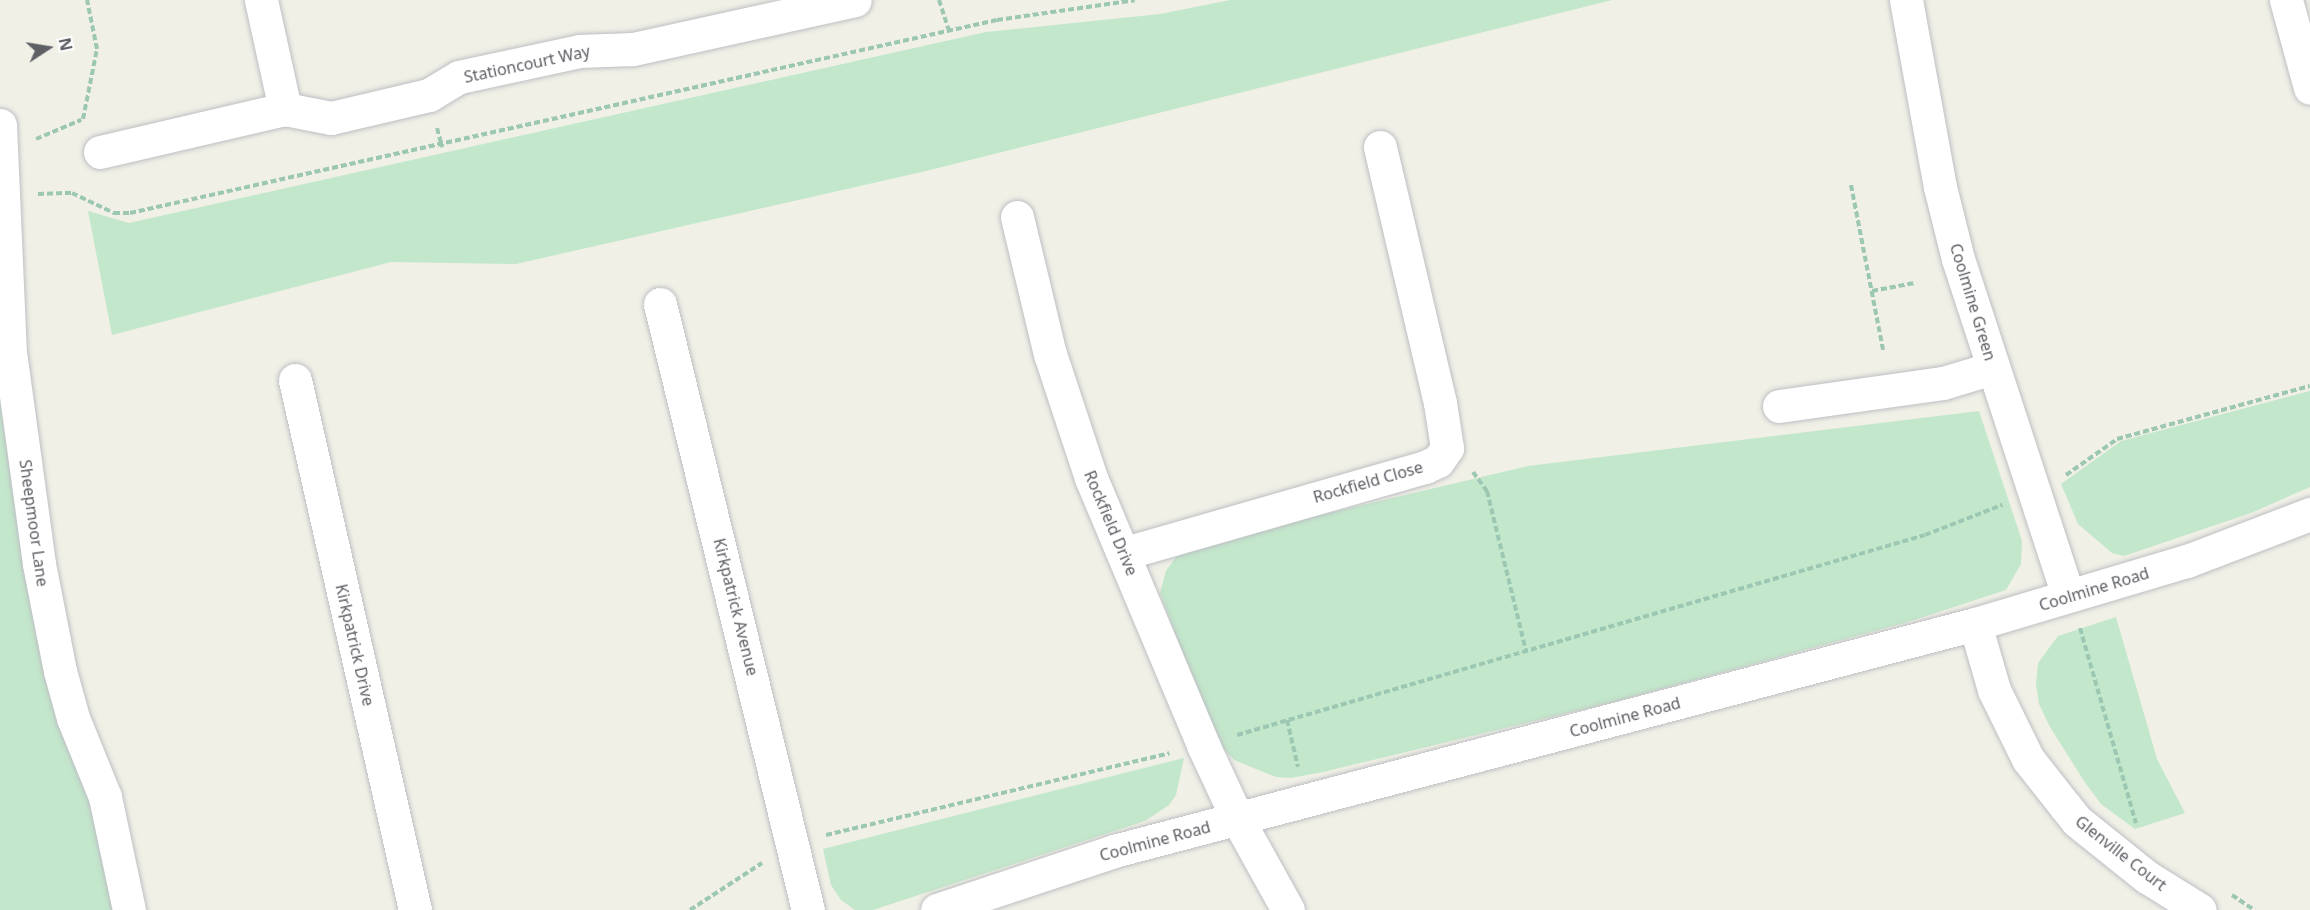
<!DOCTYPE html>
<style>
body{margin:0}
#map{position:relative;width:2310px;height:910px;overflow:hidden;background:#f0f0e6;font-family:"Noto Sans",sans-serif}
div>[style]{position:absolute}
[style*='--x']{left:calc(var(--x)*1px);top:calc(var(--y)*1px);width:calc(var(--w)*1px);rotate:calc(var(--a)*1deg)}
.green>*{inset:0;background:#c3e7cb}
.path>*{height:4px;margin-top:-2px;transform-origin:0;background:repeating-linear-gradient(90deg,#9cc7b2 0 6px,transparent 0 9px)}
.roads{filter:drop-shadow(0 0 2px #bdbec4) drop-shadow(0 0 2px #bdbec4)}
.minor>*{height:33px;margin:-16.5px;padding:0 16.5px;transform-origin:16.5px;border-radius:16.5px;background:#fff}
span{translate:-50% -50%;white-space:nowrap;text-align:center;line-height:1.15;-webkit-text-stroke:5px #fff;paint-order:stroke}
.street-label{font-size:16px;color:#5e6066}
.north{position:absolute;left:18px;top:18px;width:60px;height:60px;-webkit-text-stroke:4px #fff;paint-order:stroke;rotate:78deg;font-size:16px;font-weight:700;line-height:24px;text-align:center;color:#5e6066}
.north::after{content:'';display:block;margin:auto;width:21px;height:27px;background:#5e6066;clip-path:polygon(50% 0,100% 100%,50% 72%,0 100%)}
</style>
<div id="map">
<div class="green">
<div style="clip-path:polygon(1230px 0,1612px 0,926px 171px,516px 264px,391px 262px,112px 335px,88px 211px,129px 223px,986px 32px,1160px 14px)"></div>
<div style="clip-path:polygon(0 362px,101px 824px,119px 910px,0 910px)"></div>
<div style="clip-path:polygon(2310px 391px,2310px 487px,2251px 513px,2124px 556px,2112px 553px,2078px 524px,2061px 484px,2121px 441px)"></div>
<div style="clip-path:polygon(1979px 411px,2022px 541px,2021px 564px,2006px 590px,1908px 622px,1617px 701px,1323px 772px,1291px 778px,1276px 777px,1234px 760px,1224px 749px,1200px 699px,1160px 593px,1166px 571px,1176px 557px,1206px 542px,1528px 466px)"></div>
<div style="clip-path:polygon(2116px 617px,2157px 759px,2185px 813px,2135px 829px,2101px 804px,2084px 781px,2050px 727px,2039px 704px,2036px 684px,2038px 663px,2058px 636px)"></div>
<div style="clip-path:polygon(1184px 758px,1176px 795px,1169px 805px,1145px 821px,873px 910px,855px 910px,841px 900px,831px 885px,823px 849px)"></div>
</div>
<div class="path">
<div style="--x:939;--y:0;--w:33;--a:72"></div>
<div style="--x:83;--y:119;--w:71;--a:-78.7"></div>
<div style="--x:97;--y:49;--w:50;--a:-101.5"></div>
<div style="--x:437;--y:128;--w:20;--a:75"></div>
<div style="--x:36;--y:139;--w:49;--a:-22.9"></div>
<div style="--x:1851;--y:185;--w:168;--a:79"></div>
<div style="--x:38;--y:194;--w:34;--a:-2"></div>
<div style="--x:72;--y:193;--w:47;--a:25.5"></div>
<div style="--x:114;--y:213;--w:16;--a:0"></div>
<div style="--x:130;--y:213;--w:888;--a:-12.55"></div>
<div style="--x:997;--y:20;--w:139;--a:-8.2"></div>
<div style="--x:1872;--y:291;--w:43;--a:-10.8"></div>
<div style="--x:1473;--y:472;--w:24;--a:54"></div>
<div style="--x:1487;--y:491;--w:165;--a:76.3"></div>
<div style="--x:2066;--y:475;--w:62;--a:-35.2"></div>
<div style="--x:2117;--y:439;--w:200;--a:-15.4"></div>
<div style="--x:2080;--y:628;--w:203;--a:74"></div>
<div style="--x:1287;--y:720;--w:48;--a:76.8"></div>
<div style="--x:1237;--y:735;--w:716;--a:-16.21"></div>
<div style="--x:1925;--y:535;--w:83;--a:-21.3"></div>
<div style="--x:826;--y:835;--w:353;--a:-13.4"></div>
<div style="--x:2232;--y:895;--w:27;--a:34"></div>
<div style="--x:690;--y:910;--w:86;--a:-33.1"></div>
</div>
<div class="roads">
<div class="minor">
<div style="--x:261;--y:0;--w:112;--a:77.6"></div>
<div style="--x:1906;--y:0;--w:190;--a:79.7"></div>
<div style="--x:1940;--y:187;--w:74;--a:76"></div>
<div style="--x:1958;--y:259;--w:354;--a:71.9"></div>
<div style="--x:2286;--y:0;--w:91;--a:74.7"></div>
<div style="--x:0;--y:125;--w:227;--a:87.5"></div>
<div style="--x:10;--y:352;--w:214;--a:82.2"></div>
<div style="--x:39;--y:564;--w:109;--a:78.9"></div>
<div style="--x:60;--y:671;--w:49;--a:74.5"></div>
<div style="--x:73;--y:718;--w:85;--a:67.9"></div>
<div style="--x:105;--y:797;--w:116;--a:78"></div>
<div style="--x:100;--y:152;--w:190;--a:-13.1"></div>
<div style="--x:285;--y:109;--w:47;--a:11.1"></div>
<div style="--x:331;--y:118;--w:101;--a:-13.2"></div>
<div style="--x:429;--y:95;--w:35;--a:-31"></div>
<div style="--x:459;--y:77;--w:123;--a:-12.2"></div>
<div style="--x:579;--y:51;--w:54;--a:-2.1"></div>
<div style="--x:633;--y:49;--w:227;--a:-12.4"></div>
<div style="--x:1017;--y:217;--w:141;--a:76.5"></div>
<div style="--x:1050;--y:354;--w:131;--a:71.7"></div>
<div style="--x:1091;--y:478;--w:290;--a:67.2"></div>
<div style="--x:1203;--y:745;--w:81;--a:65"></div>
<div style="--x:1237;--y:818;--w:105;--a:61"></div>
<div style="--x:660;--y:304;--w:624;--a:76.28"></div>
<div style="--x:295;--y:380;--w:543;--a:77.24"></div>
<div style="--x:1779;--y:406;--w:166;--a:-8"></div>
<div style="--x:1943;--y:383;--w:52;--a:-16.7"></div>
<div style="--x:1125;--y:553;--w:312;--a:-16"></div>
<div style="--x:1425;--y:467;--w:14;--a:-25"></div>
<div style="--x:1438;--y:461;--w:16;--a:-55"></div>
<div style="--x:1447;--y:448;--w:46;--a:-98.8"></div>
<div style="--x:1440;--y:403;--w:263;--a:-103.2"></div>
<div style="--x:1975;--y:624;--w:69;--a:73.9"></div>
<div style="--x:1994;--y:690;--w:77;--a:63.8"></div>
<div style="--x:2028;--y:759;--w:60;--a:51.8"></div>
<div style="--x:2065;--y:806;--w:19;--a:51"></div>
<div style="--x:2077;--y:821;--w:90;--a:38.7"></div>
<div style="--x:2147;--y:877;--w:62;--a:31.9"></div>
<div style="--x:937;--y:910;--w:187;--a:-18.4"></div>
<div style="--x:1114;--y:851;--w:890;--a:-14.77"></div>
<div style="--x:1975;--y:624;--w:221;--a:-16.6"></div>
<div style="--x:2187;--y:561;--w:132;--a:-20.9"></div>
</div>
</div>
<div class="street-label">
<span style="left:527px;top:64px;rotate:-12deg">Stationcourt Way</span>
<span style="left:1973px;top:302px;rotate:73deg">Coolmine Green</span>
<span style="left:1368px;top:482px;rotate:-16deg">Rockfield Close</span>
<span style="left:34px;top:523px;rotate:82deg">Sheepmoor Lane</span>
<span style="left:1111px;top:523px;rotate:67deg">Rockfield Drive</span>
<span style="left:2094px;top:589px;rotate:-17deg">Coolmine Road</span>
<span style="left:736px;top:607px;rotate:76deg">Kirkpatrick Avenue</span>
<span style="left:355px;top:645px;rotate:77deg">Kirkpatrick Drive</span>
<span style="left:1625px;top:717px;rotate:-15deg">Coolmine Road</span>
<span style="left:1155px;top:841px;rotate:-15deg">Coolmine Road</span>
<span style="left:2121px;top:853px;rotate:38deg">Glenville Court</span>
</div>
<div class="north">N</div>
</div>
